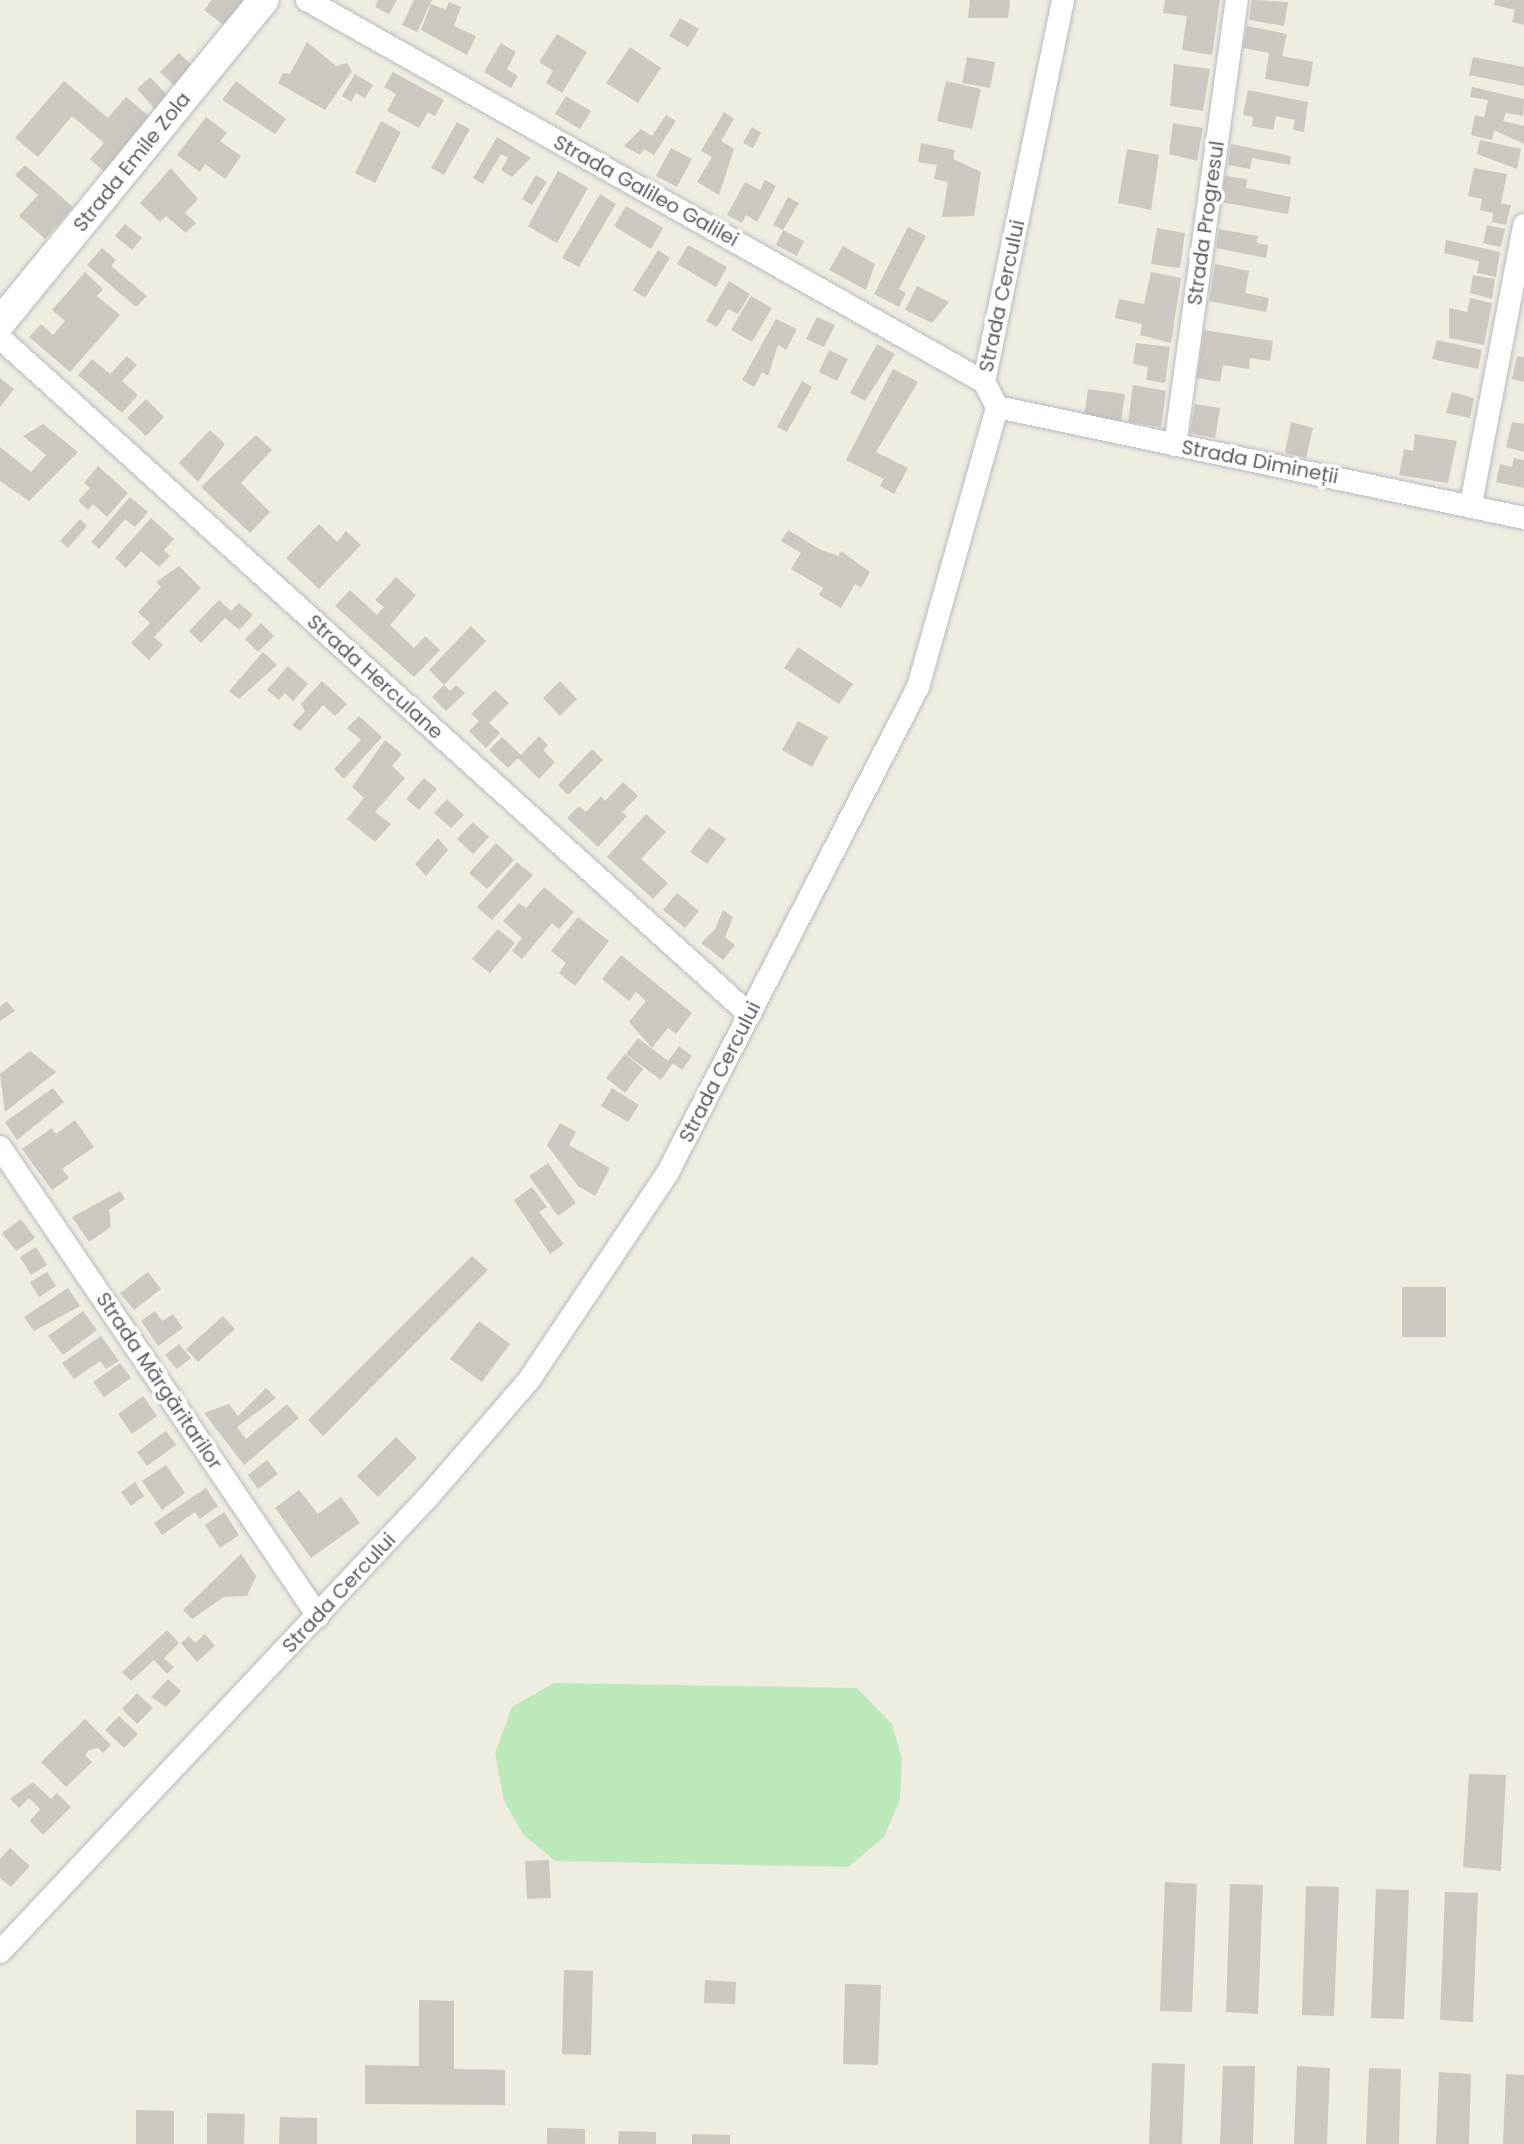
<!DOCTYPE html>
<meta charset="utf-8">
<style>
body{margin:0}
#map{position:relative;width:1524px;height:2144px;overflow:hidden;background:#efece2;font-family:Poppins,sans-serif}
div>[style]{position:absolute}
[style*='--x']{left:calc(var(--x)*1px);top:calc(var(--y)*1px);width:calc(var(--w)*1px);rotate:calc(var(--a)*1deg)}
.green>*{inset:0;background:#bbe9bb}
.building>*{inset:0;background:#ccc8c1}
.roads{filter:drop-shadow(0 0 2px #b7bac0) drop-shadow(0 0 2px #b7bac0)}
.street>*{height:22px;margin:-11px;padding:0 11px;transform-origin:11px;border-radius:11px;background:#fff}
.secondary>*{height:30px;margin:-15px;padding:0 15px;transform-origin:15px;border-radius:15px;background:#fff}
span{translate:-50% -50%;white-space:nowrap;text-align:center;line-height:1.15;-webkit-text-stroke:7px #fff;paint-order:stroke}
.street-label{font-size:20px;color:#5a5f64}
</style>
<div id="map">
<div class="green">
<div style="clip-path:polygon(554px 1683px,857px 1688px,892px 1724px,902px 1759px,900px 1799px,884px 1837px,848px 1867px,555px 1861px,523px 1834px,504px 1801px,495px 1753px,512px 1707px)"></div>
</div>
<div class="building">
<div style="clip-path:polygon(212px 0,246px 0,226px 27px,204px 10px)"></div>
<div style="clip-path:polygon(378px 0,397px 0,389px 14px,375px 7px)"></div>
<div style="clip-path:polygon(414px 0,432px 0,417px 32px,402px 25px)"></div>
<div style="clip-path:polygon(970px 0,1010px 0,1008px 18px,968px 18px)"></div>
<div style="clip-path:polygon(1165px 0,1220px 0,1212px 55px,1182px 50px,1187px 16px,1163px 13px)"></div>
<div style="clip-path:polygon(1252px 0,1288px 2px,1284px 26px,1249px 20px)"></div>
<div style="clip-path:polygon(1495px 0,1524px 0,1524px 25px,1512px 22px,1515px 10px,1494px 5px)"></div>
<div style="clip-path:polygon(449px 2px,461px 7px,454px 26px,476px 36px,467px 55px,421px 30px,431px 4px,446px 10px)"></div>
<div style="clip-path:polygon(680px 18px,699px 29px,688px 47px,669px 36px)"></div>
<div style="clip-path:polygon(1247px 26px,1287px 34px,1282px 56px,1313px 62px,1309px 87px,1265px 79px,1269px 53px,1243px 48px)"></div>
<div style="clip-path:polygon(557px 34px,587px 52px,562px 93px,546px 83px,553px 71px,539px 62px)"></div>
<div style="clip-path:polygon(307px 42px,336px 66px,347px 63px,352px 71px,325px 110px,278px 83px,283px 73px,290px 74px)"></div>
<div style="clip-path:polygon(501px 43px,516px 52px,507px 69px,518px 76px,511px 88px,484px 72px)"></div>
<div style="clip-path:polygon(630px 47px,661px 68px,638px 103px,606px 83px)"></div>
<div style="clip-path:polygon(179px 53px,197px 70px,178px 89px,160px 72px)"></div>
<div style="clip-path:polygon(967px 57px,995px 62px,990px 88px,962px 83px)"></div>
<div style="clip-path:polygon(1473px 57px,1524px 67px,1524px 86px,1469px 75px)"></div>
<div style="clip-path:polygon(1174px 64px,1210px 69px,1203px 111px,1170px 106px)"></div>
<div style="clip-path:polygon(393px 72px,444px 100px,435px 116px,428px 112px,419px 128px,387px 111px,396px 94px,384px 87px)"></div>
<div style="clip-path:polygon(355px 74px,373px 85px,365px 98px,356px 93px,351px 102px,342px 96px)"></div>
<div style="clip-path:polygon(150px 77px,169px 97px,155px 109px,137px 89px)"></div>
<div style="clip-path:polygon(64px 81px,108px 118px,126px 97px,157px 123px,111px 178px,90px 159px,104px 143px,72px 116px,38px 157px,15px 138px)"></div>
<div style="clip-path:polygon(236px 81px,286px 119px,275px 134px,222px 100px)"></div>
<div style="clip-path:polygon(946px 81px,981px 89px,972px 129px,937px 121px)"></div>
<div style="clip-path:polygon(1472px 87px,1524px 99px,1523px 116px,1506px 113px,1503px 121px,1524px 126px,1524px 144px,1494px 130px,1492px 140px,1471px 135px,1475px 115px,1484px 117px,1488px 100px,1470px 97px)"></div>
<div style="clip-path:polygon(1248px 90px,1308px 102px,1304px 132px,1293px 130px,1295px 120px,1276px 116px,1273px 130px,1252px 126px,1253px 117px,1243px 115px)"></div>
<div style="clip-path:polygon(566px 96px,591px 111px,580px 129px,555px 114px)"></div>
<div style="clip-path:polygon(724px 112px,734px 119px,721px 141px,734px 149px,719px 195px,697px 182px,712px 157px,701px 151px)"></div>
<div style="clip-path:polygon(666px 115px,676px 121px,654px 155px,644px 149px,640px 155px,624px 146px,641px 129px,652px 136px)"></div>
<div style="clip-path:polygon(206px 117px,227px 133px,220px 141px,241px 156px,225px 179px,205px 164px,200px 172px,177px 155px)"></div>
<div style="clip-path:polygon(381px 121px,401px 132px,375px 183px,355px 173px)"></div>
<div style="clip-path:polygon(457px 122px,470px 129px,444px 175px,431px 168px)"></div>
<div style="clip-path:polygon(1173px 123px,1203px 128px,1197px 161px,1169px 154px)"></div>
<div style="clip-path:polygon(752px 127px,761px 133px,753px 148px,743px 143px)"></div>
<div style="clip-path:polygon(497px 137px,531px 158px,512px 177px,501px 170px,508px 158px,501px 154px,483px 184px,473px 178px)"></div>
<div style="clip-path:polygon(1480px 140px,1521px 149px,1517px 169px,1477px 154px)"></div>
<div style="clip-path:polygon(921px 143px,955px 150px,953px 159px,981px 172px,974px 216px,942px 217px,948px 182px,934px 179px,937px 165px,918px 162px)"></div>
<div style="clip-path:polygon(1231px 144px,1291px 156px,1290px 165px,1252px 158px,1250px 169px,1228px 165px)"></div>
<div style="clip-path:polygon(671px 148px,692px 159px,677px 187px,656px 176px)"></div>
<div style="clip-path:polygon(1127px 149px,1159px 155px,1151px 210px,1118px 203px)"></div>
<div style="clip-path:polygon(25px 165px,73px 207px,45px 239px,19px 216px,38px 195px,15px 175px)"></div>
<div style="clip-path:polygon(171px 168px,198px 199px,185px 213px,196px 223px,186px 233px,166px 216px,160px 222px,140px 203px)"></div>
<div style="clip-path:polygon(1474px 168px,1507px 174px,1501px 203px,1511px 205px,1506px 225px,1492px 222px,1493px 213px,1480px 210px,1482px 199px,1468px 196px)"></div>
<div style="clip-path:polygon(558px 171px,588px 188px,557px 243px,528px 226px)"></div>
<div style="clip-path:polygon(536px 175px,547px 182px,532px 205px,522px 199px)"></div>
<div style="clip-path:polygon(1225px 176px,1247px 179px,1246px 188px,1291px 197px,1288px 214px,1221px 202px)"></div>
<div style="clip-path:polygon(765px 180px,776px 186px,757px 222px,746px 215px,742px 223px,727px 215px,745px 182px,760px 190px)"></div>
<div style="clip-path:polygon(600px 194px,616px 204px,579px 267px,562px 258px)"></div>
<div style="clip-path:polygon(788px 197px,799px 203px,783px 230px,773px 225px)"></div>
<div style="clip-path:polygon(626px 206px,663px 228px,651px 249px,614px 226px)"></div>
<div style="clip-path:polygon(125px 224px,142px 238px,132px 250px,115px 236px)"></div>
<div style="clip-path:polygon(1487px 225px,1505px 229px,1501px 247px,1483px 243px)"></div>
<div style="clip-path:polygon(908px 227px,926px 236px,899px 289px,906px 293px,899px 307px,874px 294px)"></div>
<div style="clip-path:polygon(1157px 228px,1185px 233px,1180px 268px,1151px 264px)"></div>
<div style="clip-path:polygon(1219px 229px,1258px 236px,1257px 243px,1268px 245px,1266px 258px,1216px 248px)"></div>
<div style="clip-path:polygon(783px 230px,804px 241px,797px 256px,776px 245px)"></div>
<div style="clip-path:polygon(1446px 240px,1500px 252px,1496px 277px,1477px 273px,1479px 261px,1444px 253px)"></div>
<div style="clip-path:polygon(688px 245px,727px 267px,716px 287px,677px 264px)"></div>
<div style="clip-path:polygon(843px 246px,875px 264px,866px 290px,829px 270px)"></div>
<div style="clip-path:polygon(102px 248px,116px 260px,111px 266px,147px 296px,136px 307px,87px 265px)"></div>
<div style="clip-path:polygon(658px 250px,670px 258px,645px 298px,633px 290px)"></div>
<div style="clip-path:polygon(1215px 264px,1249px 271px,1245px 293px,1269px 298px,1266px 312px,1209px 301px)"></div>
<div style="clip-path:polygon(85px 272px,103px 289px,97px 296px,120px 315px,70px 372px,29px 337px,41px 324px,53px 335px,65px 321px,52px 310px)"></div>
<div style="clip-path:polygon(1151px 272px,1181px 278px,1171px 343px,1140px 335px,1142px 324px,1115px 318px,1119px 299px,1144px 304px)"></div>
<div style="clip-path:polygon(1473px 275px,1495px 279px,1492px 299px,1470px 293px)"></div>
<div style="clip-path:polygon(729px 281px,750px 294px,738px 314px,728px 309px,717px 327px,706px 321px)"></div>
<div style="clip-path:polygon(917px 286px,949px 302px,932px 323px,905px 310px)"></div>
<div style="clip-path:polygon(751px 296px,772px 308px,752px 342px,731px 330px)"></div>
<div style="clip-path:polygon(1470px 298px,1492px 303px,1484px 345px,1449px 338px,1449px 308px,1467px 312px)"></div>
<div style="clip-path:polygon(817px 317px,835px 325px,824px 347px,806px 339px)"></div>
<div style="clip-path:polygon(776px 319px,797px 329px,786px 350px,778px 345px,768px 376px,762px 372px,754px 387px,742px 380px)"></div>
<div style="clip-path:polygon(1204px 330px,1273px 341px,1270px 361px,1250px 358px,1249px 369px,1223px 365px,1220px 382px,1197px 378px)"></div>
<div style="clip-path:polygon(1437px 340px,1482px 350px,1478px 369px,1432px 359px)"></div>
<div style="clip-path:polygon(1136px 343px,1170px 347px,1165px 383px,1146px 380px,1148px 367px,1133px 364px)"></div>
<div style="clip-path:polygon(877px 344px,895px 354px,865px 401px,850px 393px)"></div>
<div style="clip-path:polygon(829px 350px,848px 359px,837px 381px,819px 372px)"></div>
<div style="clip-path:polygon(127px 356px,137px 365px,122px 381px,138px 395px,122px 413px,78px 375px,92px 359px,110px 374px)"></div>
<div style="clip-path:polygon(1517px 356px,1524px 357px,1524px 382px,1512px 379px)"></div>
<div style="clip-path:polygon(893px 369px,918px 382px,876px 452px,908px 468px,894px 494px,880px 486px,884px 479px,846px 460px)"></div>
<div style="clip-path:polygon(0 378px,14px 389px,0 407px)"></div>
<div style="clip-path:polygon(802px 381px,812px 387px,787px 432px,777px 427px)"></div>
<div style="clip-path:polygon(1133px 385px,1166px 391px,1161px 427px,1128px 422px)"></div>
<div style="clip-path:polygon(1088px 389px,1125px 394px,1121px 421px,1084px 417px)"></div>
<div style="clip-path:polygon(1452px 392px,1474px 398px,1470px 418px,1446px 413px)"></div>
<div style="clip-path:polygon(146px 399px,164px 417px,146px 436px,127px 418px)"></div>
<div style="clip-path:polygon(1195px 404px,1220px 408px,1215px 438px,1190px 433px)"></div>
<div style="clip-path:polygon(1291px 422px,1313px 428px,1306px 458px,1285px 453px)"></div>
<div style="clip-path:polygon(1512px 422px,1524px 424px,1524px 452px,1506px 447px)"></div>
<div style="clip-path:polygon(43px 424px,78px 452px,29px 501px,0 481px,0 447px,31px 472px,46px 455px,23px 436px)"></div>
<div style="clip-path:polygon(210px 430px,225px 444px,198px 482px,179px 463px)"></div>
<div style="clip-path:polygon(1415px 434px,1457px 441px,1448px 483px,1399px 475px,1404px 449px,1413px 451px)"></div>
<div style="clip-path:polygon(256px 435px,272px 450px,241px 483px,270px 512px,250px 533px,201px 487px)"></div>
<div style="clip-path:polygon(1514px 458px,1524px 460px,1524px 488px,1496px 482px,1500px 464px,1512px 467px)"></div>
<div style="clip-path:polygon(98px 466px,128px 493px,107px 517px,93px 504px,88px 510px,78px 501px,90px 488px,84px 483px)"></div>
<div style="clip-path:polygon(130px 497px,148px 512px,135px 527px,125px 519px,99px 549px,91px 542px)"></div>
<div style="clip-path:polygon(151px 518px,174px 539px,164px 550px,170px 556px,159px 567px,141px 551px,126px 568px,115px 558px)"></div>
<div style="clip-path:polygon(80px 519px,87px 526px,68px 548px,60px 541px)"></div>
<div style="clip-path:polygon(319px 524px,337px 542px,346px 531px,361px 545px,319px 589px,286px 558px)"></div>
<div style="clip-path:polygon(788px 530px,819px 549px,838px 556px,841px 551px,870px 572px,861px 588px,855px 584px,841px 608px,819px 595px,823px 588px,791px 569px,801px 553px,781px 541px)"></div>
<div style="clip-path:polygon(179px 566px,201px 588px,154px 637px,163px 645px,149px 660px,131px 643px,150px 623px,138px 612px,161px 587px,156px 582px)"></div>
<div style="clip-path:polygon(396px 577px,416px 595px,390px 625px,414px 648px,425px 636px,440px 650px,414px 677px,335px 606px,350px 590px,377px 615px,384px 607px,375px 600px)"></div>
<div style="clip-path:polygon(219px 600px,231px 611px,239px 603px,253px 615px,239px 630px,225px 618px,201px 643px,189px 631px)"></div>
<div style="clip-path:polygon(261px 623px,274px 636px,258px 652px,245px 639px)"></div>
<div style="clip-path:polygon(471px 626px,486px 641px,444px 685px,429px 670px)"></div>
<div style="clip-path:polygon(798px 647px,853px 684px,839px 704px,784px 668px)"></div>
<div style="clip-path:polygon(263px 652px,277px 665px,239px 699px,229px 691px)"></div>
<div style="clip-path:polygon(288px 666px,308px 684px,293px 701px,285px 693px,279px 700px,267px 690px)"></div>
<div style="clip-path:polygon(322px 681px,347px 704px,335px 716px,323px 705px,300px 731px,292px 725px,305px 711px,301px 704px)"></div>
<div style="clip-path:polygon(560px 681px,577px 699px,560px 716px,543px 698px)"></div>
<div style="clip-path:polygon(444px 685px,450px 691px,456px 685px,465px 693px,446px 711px,432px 697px)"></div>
<div style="clip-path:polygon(495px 690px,509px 703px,489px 723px,500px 733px,486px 748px,469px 731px,479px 721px,471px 714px)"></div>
<div style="clip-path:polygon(359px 716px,382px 737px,344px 779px,334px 769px,361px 740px,347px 728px)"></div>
<div style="clip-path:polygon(798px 721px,828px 737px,812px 767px,782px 750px)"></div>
<div style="clip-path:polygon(539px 736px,548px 745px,543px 750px,555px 762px,539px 779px,518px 758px,508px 768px,489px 750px,502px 737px,521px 755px)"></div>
<div style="clip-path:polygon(385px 740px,402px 754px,392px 766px,405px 778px,375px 812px,391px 824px,375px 842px,347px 819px,364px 798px,352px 787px)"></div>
<div style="clip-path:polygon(592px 749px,603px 760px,568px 795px,558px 785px)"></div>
<div style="clip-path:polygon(424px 778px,437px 789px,419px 810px,406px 799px)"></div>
<div style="clip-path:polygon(623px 782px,638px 796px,622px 812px,627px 816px,598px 847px,567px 818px,579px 806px,586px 812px,601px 796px,605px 801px)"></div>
<div style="clip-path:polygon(447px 799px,464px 815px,451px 828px,434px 813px)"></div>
<div style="clip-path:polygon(646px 814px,666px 832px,641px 859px,668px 883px,653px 899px,607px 857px)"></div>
<div style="clip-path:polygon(473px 822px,489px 837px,473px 854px,457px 839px)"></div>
<div style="clip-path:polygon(709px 827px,726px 839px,707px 864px,690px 852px)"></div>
<div style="clip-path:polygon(438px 838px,448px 850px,426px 876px,415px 864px)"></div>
<div style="clip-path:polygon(496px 843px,514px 860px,487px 889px,469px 873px)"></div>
<div style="clip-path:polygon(517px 862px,533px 875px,492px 920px,477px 907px)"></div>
<div style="clip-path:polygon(544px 887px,574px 912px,559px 929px,552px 923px,522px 959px,512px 951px,522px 938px,503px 921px,519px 903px,526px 908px)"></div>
<div style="clip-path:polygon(677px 893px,699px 911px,685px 928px,663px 910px)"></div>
<div style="clip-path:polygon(723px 910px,733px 917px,725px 937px,735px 945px,723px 960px,701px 943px,715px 929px)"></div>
<div style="clip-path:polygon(578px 917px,609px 941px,575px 986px,559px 973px,566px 963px,551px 951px)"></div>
<div style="clip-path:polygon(498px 929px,515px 943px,490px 973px,472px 959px)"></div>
<div style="clip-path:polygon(621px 955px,692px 1013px,676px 1034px,668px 1028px,652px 1048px,629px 1022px,646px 1001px,636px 992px,629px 1001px,602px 979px)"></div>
<div style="clip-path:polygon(7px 1001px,15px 1011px,0 1021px,0 1007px)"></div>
<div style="clip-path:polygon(638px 1038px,668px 1061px,679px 1046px,692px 1056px,682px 1070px,673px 1063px,661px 1080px,626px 1054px)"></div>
<div style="clip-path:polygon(30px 1051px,56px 1072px,5px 1112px,0 1074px)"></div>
<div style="clip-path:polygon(625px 1054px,643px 1069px,625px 1093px,606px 1078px)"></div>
<div style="clip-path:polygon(53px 1088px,64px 1102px,17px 1140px,5px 1122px)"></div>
<div style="clip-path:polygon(612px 1088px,639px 1105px,628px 1122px,601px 1106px)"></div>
<div style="clip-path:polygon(75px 1120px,94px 1147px,62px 1169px,69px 1178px,52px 1190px,22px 1149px,52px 1128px,56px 1134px)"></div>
<div style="clip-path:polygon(560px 1123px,576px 1132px,569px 1145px,610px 1168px,595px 1196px,578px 1186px,547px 1145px)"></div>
<div style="clip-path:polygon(548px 1163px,576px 1203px,558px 1216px,529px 1176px)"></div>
<div style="clip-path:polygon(532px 1187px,547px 1207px,539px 1212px,564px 1244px,550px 1254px,514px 1200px)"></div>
<div style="clip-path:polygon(120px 1191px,125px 1199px,109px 1210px,111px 1227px,89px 1242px,72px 1217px)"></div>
<div style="clip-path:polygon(21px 1219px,35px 1238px,16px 1251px,2px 1233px)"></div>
<div style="clip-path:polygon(36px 1247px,47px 1265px,31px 1275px,20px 1257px)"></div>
<div style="clip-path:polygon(472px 1256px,488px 1270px,323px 1436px,308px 1420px)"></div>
<div style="clip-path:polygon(47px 1272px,56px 1286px,39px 1297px,30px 1282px)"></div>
<div style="clip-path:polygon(148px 1272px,161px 1289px,134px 1310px,120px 1293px)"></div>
<div style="clip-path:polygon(1402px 1287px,1446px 1287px,1446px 1337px,1402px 1337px)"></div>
<div style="clip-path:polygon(68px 1288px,80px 1306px,34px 1331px,24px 1317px)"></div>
<div style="clip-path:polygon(83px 1311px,97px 1330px,63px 1355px,48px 1336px)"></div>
<div style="clip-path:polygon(155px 1311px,162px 1321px,173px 1314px,183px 1328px,158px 1346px,141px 1321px)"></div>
<div style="clip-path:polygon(223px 1316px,235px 1329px,198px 1362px,186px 1349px)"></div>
<div style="clip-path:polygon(479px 1321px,510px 1344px,482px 1382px,450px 1359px)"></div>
<div style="clip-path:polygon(101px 1336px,119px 1361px,106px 1369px,100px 1361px,74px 1379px,62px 1363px)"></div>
<div style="clip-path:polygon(179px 1344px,191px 1358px,177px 1369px,165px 1355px)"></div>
<div style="clip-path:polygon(120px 1363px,131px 1378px,104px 1397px,93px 1382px)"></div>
<div style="clip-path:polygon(266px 1388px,276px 1398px,237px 1427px,246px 1439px,287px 1404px,299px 1418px,244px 1465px,204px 1413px,229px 1404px,238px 1416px)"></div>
<div style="clip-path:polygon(143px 1396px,157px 1416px,132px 1434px,118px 1414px)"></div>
<div style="clip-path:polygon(166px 1431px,176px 1445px,147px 1466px,137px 1452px)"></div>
<div style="clip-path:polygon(396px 1437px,417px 1458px,378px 1497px,357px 1476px)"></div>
<div style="clip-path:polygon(267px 1460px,278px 1474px,258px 1489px,248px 1475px)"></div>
<div style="clip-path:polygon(166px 1465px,185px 1493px,162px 1510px,142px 1481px)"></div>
<div style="clip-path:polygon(135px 1482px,144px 1496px,131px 1506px,121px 1492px)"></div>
<div style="clip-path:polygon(206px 1488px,218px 1506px,200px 1519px,195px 1512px,162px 1535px,154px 1523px)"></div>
<div style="clip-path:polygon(299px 1490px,318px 1514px,341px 1497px,360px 1523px,311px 1558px,275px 1508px)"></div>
<div style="clip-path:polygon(224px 1512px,239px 1535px,220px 1548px,205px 1525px)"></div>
<div style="clip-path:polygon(241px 1554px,256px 1576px,247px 1596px,224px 1597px,192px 1619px,183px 1610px)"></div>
<div style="clip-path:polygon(167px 1630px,179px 1643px,164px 1658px,174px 1667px,167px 1674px,154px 1660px,131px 1681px,122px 1672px)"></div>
<div style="clip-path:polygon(205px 1634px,215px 1646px,197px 1662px,181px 1643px,189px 1636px,195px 1643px)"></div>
<div style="clip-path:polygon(168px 1679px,181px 1691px,166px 1707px,151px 1697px)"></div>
<div style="clip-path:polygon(137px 1693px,153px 1708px,137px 1724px,122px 1709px)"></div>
<div style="clip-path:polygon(119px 1716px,138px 1734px,124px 1748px,105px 1730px)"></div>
<div style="clip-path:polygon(85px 1719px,111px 1745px,103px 1753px,98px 1748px,89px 1750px,85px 1755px,92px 1762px,66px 1787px,41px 1762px)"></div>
<div style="clip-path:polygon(1469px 1774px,1506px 1775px,1501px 1871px,1463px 1867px)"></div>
<div style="clip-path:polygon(33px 1782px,51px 1799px,57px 1793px,71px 1807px,43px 1835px,30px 1821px,40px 1809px,29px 1798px,19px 1808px,10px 1799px)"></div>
<div style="clip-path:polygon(10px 1848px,30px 1866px,11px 1887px,0 1878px,0 1859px)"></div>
<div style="clip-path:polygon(549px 1860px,551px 1898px,527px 1899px,525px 1861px)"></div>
<div style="clip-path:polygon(1165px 1882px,1197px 1884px,1192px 2012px,1160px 2011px)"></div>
<div style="clip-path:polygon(1230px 1884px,1263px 1885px,1258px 2014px,1226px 2012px)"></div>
<div style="clip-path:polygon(1306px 1886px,1339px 1887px,1334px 2016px,1302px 2015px)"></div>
<div style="clip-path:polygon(1376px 1889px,1409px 1890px,1404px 2019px,1371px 2018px)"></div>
<div style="clip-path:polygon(1445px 1892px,1478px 1893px,1473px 2022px,1440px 2020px)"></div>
<div style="clip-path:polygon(564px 1970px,593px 1971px,591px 2055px,562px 2054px)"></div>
<div style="clip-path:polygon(705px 1980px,736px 1982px,735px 2004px,704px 2003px)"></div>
<div style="clip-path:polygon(845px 1984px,881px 1985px,878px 2065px,843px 2064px)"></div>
<div style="clip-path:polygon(419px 2000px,454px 2001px,454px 2069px,505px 2070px,505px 2105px,365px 2104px,365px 2065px,419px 2066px)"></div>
<div style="clip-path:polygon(1152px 2063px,1185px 2064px,1182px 2144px,1149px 2144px)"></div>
<div style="clip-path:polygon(1223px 2066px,1255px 2066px,1253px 2144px,1220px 2144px)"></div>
<div style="clip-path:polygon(1297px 2066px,1330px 2068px,1327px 2144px,1294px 2144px)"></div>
<div style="clip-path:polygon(1369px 2068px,1401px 2069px,1399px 2144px,1366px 2144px)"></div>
<div style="clip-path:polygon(1439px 2072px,1471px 2074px,1469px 2144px,1436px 2144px)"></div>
<div style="clip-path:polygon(1506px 2074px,1524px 2075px,1524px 2144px,1503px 2144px)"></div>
<div style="clip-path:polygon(136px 2110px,174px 2111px,174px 2144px,136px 2144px)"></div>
<div style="clip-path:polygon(207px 2113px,245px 2114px,244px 2144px,207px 2144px)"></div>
<div style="clip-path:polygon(280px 2117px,317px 2118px,317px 2144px,279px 2144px)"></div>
<div style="clip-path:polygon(547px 2128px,585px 2129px,585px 2144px,547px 2144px)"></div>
<div style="clip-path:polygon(619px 2131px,656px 2132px,656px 2144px,618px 2144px)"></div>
<div style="clip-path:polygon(692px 2134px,730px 2135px,730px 2144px,692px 2144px)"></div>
</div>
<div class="roads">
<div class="street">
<div style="--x:307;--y:0;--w:777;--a:29.43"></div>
<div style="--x:0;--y:338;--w:1010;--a:42.07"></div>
<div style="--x:997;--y:407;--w:539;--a:11.89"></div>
<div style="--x:1175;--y:445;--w:449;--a:-82.1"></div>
<div style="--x:1471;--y:504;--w:284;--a:-79.2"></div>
<div style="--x:0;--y:1147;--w:567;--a:55.86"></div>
<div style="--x:0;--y:1952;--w:625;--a:-46.75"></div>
<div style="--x:428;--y:1497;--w:155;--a:-49.2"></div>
<div style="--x:529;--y:1380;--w:248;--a:-56.2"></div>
<div style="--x:667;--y:1174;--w:548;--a:-62.73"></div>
<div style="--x:918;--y:687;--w:291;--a:-74.2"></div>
<div style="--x:997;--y:407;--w:28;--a:-117"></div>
<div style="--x:984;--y:382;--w:390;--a:-78.3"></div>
</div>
<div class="secondary">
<div style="--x:0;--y:323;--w:417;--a:-50.8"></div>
</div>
</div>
<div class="street-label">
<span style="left:132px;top:162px;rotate:-51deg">Strada Emile Zola</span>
<span style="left:646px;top:191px;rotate:29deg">Strada Galileo Galilei</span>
<span style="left:1206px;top:223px;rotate:-82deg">Strada Progresul</span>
<span style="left:1002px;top:296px;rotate:-78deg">Strada Cercului</span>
<span style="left:1260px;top:462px;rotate:11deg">Strada Dimineții</span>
<span style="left:375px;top:677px;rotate:42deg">Strada Herculane</span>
<span style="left:720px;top:1072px;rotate:-63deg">Strada Cercului</span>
<span style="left:159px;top:1381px;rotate:56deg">Strada Mărgăritarilor</span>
<span style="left:339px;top:1593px;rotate:-47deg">Strada Cercului</span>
</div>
</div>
